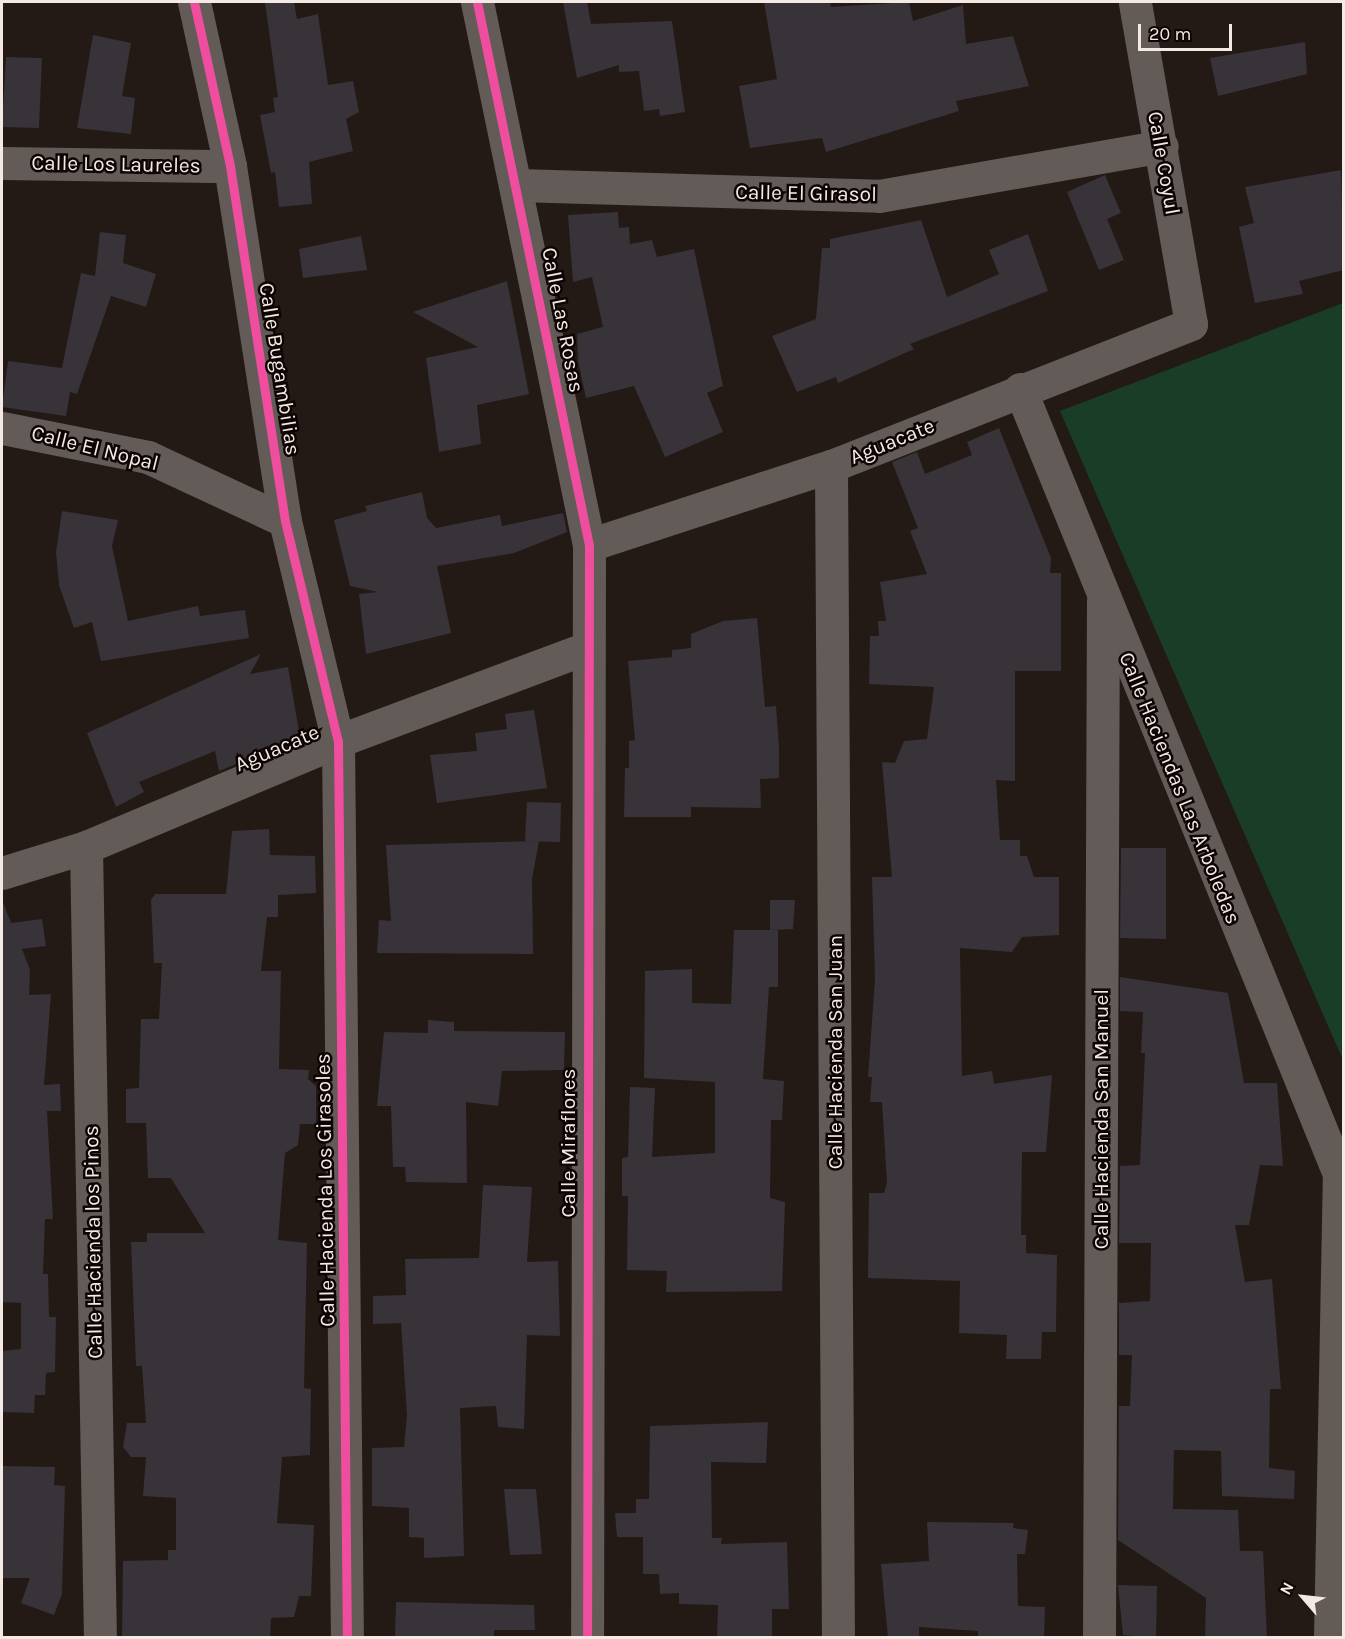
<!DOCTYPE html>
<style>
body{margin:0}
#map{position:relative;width:1345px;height:1639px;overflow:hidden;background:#231a16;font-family:Karla,sans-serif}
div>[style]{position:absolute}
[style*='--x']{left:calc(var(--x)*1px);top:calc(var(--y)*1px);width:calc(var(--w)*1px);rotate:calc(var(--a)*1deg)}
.green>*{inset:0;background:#193d27}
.building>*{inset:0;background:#383239}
.street>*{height:33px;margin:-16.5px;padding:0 16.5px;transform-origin:16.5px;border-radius:16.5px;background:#635b57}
.cycleway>*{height:9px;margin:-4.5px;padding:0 4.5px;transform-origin:4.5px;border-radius:4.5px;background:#ef4d9e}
span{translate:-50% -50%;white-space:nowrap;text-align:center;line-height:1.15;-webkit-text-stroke:5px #0c0504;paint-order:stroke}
.street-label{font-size:21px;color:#f5e9e4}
.frame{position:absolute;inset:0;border:3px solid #f5e9e4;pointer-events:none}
.north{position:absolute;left:1273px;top:1567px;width:60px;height:60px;-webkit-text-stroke:4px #0c0504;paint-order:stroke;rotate:298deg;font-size:16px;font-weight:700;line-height:24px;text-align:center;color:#f5e9e4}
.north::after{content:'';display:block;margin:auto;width:21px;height:27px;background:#f5e9e4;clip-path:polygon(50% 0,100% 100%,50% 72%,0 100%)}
.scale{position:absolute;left:1138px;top:24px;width:94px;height:27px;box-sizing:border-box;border:3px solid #f5e9e4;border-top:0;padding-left:8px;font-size:18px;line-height:21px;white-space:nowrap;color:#f5e9e4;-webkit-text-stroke:4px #0c0504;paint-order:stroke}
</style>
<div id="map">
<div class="green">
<div style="clip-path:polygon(1343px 303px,1343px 1060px,1060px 411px)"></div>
</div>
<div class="building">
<div style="clip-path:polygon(265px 2px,294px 2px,297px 19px,318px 14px,328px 85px,353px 81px,359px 112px,346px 119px,353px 151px,309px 162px,312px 204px,279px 207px,275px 172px,271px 173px,260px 115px,275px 112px,273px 98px,278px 97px)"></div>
<div style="clip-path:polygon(563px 2px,587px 2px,591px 24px,672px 21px,685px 112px,660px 116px,659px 109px,644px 111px,639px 71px,619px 72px,619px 65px,577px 78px)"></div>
<div style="clip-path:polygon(764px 2px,830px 2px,831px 7px,909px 2px,913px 21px,963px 5px,966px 44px,1013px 36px,1029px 86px,956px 101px,959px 111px,826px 152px,822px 138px,750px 148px,739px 86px,777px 79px)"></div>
<div style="clip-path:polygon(93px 35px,131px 43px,122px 96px,135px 98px,131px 134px,77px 128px)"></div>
<div style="clip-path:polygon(1305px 42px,1307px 74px,1218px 96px,1210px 58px)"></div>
<div style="clip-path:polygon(6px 57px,42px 58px,39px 128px,2px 127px)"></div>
<div style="clip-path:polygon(1341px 170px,1344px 270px,1299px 281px,1303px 294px,1255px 303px,1239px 227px,1254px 223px,1245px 187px)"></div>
<div style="clip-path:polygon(1105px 175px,1121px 213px,1107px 219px,1124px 260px,1099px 270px,1067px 192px)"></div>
<div style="clip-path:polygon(618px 212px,619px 228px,629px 227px,630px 244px,652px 240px,657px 257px,694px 249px,723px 386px,707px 393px,723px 432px,665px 457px,634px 386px,586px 398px,578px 361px,577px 334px,603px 327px,592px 277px,573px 282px,568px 215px)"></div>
<div style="clip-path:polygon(921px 220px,947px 297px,999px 274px,989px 250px,1028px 234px,1048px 291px,910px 344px,914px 349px,838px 383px,836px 377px,797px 392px,772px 336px,816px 319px,822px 248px,830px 248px,830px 239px)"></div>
<div style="clip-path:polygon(100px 232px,126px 235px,123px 263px,156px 274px,146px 307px,111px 296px,77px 394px,70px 392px,66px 416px,2px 407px,8px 361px,62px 368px,81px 273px,95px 276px)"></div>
<div style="clip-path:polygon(361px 236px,367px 270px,303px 278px,299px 249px)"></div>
<div style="clip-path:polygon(507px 281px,529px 394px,477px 405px,481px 444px,439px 452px,426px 358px,478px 347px,413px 312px)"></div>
<div style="clip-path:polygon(999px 428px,1051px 558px,1050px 573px,1061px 573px,1061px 671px,1015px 671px,1015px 781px,996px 780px,1000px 840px,1020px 840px,1020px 856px,1027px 856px,1034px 877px,1059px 877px,1059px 935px,1022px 937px,1012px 952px,960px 948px,962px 1076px,992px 1071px,994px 1084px,1052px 1075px,1046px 1152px,1022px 1152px,1021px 1235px,1026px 1235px,1026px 1253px,1057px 1255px,1056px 1332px,1042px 1332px,1041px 1359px,1006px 1359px,1007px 1335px,959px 1333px,960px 1281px,868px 1278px,869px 1193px,884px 1193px,887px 1183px,882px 1102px,870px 1102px,872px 1077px,868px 1077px,875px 979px,872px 877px,892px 877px,882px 762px,895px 763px,904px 741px,927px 739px,934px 687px,869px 684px,870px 636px,879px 636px,878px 621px,886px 621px,880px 582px,927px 574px,910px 531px,918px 528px,892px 462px,917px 452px,925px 474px,972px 455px,967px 442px)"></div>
<div style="clip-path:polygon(422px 492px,427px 518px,436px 528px,500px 515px,502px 526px,563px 513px,567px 532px,514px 553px,437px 566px,451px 633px,366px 654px,359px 594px,378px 592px,350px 586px,334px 520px,367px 511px,365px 506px)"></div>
<div style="clip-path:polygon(62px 511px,118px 520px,112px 546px,128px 621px,198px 606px,200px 616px,245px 610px,249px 638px,101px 661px,92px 622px,74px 628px,59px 585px,56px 552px)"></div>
<div style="clip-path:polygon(757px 618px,765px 707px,776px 706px,779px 747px,779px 778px,760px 779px,761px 808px,691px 807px,691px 817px,624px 817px,625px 768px,629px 768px,629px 741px,635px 740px,628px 661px,672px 657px,672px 650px,691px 648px,691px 634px,723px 621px)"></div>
<div style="clip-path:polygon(261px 654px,250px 674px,288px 667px,300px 737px,219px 771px,215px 751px,139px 782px,144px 792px,116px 807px,87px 733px)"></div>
<div style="clip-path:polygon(534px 710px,547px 788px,437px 803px,430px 755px,477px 751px,475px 733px,507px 729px,505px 714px)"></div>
<div style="clip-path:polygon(527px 802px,561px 803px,560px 842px,525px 841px)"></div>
<div style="clip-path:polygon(269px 829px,270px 855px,315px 856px,316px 893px,278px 895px,278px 917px,267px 917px,261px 971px,281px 971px,279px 1069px,309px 1070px,308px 1079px,316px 1086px,316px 1124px,300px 1124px,298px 1145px,285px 1153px,278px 1240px,307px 1243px,304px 1388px,311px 1389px,310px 1455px,282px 1457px,277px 1523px,314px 1525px,311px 1596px,299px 1596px,294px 1617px,271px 1618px,270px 1638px,122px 1638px,123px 1561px,168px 1560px,168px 1550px,176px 1550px,176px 1498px,143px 1496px,146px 1457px,131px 1457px,123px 1447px,127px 1423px,146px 1423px,142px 1366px,136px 1366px,131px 1242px,147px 1242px,147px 1233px,205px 1233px,171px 1178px,148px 1178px,146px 1123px,126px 1123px,126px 1089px,139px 1088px,141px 1019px,159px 1019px,162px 963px,154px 963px,151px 900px,155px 894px,226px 894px,232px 831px)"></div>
<div style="clip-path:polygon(539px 841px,532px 879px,533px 954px,377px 953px,379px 920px,391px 921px,386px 845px)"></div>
<div style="clip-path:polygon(1121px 848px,1166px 848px,1166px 939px,1120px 938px)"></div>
<div style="clip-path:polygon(770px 900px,795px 900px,793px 929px,770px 930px)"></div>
<div style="clip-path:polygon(3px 902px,11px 923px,42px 919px,46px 946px,22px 949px,30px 970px,29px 995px,51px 994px,44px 1085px,60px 1084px,61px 1111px,47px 1111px,53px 1219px,45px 1219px,43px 1274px,48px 1274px,49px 1317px,56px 1317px,55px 1372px,46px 1373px,45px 1395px,35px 1395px,34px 1413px,2px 1412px,2px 1351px,21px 1349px,21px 1303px,2px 1302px)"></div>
<div style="clip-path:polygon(734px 930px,778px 930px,778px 987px,769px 987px,763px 1079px,784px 1081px,782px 1120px,771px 1120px,770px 1198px,785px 1202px,782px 1291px,666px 1292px,667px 1271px,627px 1270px,628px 1196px,622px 1196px,622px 1158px,628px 1157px,630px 1087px,655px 1088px,652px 1157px,715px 1153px,715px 1082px,644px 1078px,645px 971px,692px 969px,692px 1003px,731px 1004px)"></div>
<div style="clip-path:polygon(1120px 977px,1228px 993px,1244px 1083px,1277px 1083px,1283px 1166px,1260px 1165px,1249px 1225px,1235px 1225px,1245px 1282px,1272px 1279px,1281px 1389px,1270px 1389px,1269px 1468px,1295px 1471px,1294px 1499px,1222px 1496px,1221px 1451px,1174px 1450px,1173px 1509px,1238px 1510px,1240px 1551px,1263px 1551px,1267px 1638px,1205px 1638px,1206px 1598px,1118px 1540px,1119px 1406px,1130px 1406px,1132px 1355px,1119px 1355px,1119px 1303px,1150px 1301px,1151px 1243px,1119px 1243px,1120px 1166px,1140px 1165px,1145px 1053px,1141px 1053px,1143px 1012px,1120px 1011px)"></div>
<div style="clip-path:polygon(428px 1020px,454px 1022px,454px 1031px,565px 1032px,564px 1070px,502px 1071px,498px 1106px,466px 1102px,467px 1183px,406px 1182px,405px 1167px,393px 1167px,391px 1106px,377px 1106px,384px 1032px,428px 1033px)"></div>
<div style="clip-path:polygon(483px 1185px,532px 1187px,527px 1262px,558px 1261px,560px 1336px,527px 1335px,524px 1429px,498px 1427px,496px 1406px,460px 1408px,464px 1556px,424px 1558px,424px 1538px,409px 1537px,409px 1508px,372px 1506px,372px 1448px,404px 1447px,407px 1415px,401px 1323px,373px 1324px,373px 1296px,406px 1295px,405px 1259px,479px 1258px)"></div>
<div style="clip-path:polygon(768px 1422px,766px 1463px,711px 1462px,712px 1538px,722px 1538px,721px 1544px,787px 1542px,789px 1609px,772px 1609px,772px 1638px,717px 1638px,718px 1605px,679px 1604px,679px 1593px,660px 1594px,659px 1574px,643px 1574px,643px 1537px,617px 1537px,615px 1513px,636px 1513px,636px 1499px,649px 1499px,650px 1426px)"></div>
<div style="clip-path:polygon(2px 1466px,55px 1467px,54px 1485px,65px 1486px,62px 1594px,54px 1615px,21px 1603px,30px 1578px,2px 1578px)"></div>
<div style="clip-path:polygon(504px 1489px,536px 1489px,542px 1554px,510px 1555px)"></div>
<div style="clip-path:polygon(927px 1522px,1014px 1523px,1013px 1528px,1028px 1530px,1025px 1554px,1017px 1554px,1018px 1606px,1045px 1607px,1044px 1638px,978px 1638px,978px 1631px,919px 1627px,919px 1638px,888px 1638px,881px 1564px,929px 1561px)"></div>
<div style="clip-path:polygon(1118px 1585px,1157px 1586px,1156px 1638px,1123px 1635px)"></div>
<div style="clip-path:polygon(396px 1602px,534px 1605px,535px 1630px,494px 1630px,494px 1638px,395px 1638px)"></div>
</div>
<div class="street">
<div style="--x:194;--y:2;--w:168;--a:77.6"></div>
<div style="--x:230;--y:166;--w:359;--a:81.2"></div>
<div style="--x:285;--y:521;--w:226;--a:76.5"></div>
<div style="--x:338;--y:741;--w:897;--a:89.43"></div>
<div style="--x:477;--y:2;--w:554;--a:78.35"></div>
<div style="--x:589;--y:545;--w:1093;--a:90.1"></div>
<div style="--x:2;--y:163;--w:228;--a:0.8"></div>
<div style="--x:518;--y:185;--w:361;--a:1.7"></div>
<div style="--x:879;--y:196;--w:287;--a:-10"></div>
<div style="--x:1020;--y:389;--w:860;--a:67.88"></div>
<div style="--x:2;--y:428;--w:149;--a:11.2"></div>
<div style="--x:148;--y:457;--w:151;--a:25"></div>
<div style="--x:831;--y:466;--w:1172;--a:89.66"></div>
<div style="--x:589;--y:545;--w:255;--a:-18.1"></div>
<div style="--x:831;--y:466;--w:387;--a:-21.5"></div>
<div style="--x:1191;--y:324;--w:327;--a:-99.9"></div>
<div style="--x:86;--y:847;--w:791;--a:88.99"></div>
<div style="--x:2;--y:873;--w:88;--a:-17.2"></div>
<div style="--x:86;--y:847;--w:273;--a:-22.8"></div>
<div style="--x:338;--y:741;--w:263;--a:-20.5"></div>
<div style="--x:1099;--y:1638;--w:1038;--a:-89.78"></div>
<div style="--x:1330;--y:1638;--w:462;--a:-88.9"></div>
</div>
<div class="cycleway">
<div style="--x:194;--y:2;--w:168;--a:77.6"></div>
<div style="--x:230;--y:166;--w:359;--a:81.2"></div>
<div style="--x:285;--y:521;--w:226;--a:76.5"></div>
<div style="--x:338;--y:741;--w:897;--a:89.43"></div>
<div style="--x:477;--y:2;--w:554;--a:78.35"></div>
<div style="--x:589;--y:545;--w:1093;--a:90.1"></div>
</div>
<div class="street-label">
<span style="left:1164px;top:163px;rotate:80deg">Calle Coyul</span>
<span style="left:116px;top:164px;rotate:1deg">Calle Los Laureles</span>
<span style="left:806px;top:193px;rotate:1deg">Calle El Girasol</span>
<span style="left:563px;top:320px;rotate:79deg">Calle Las Rosas</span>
<span style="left:280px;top:369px;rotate:81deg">Calle Bugambilias</span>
<span style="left:892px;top:441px;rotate:-22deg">Aguacate</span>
<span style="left:95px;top:448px;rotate:14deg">Calle El Nopal</span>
<span style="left:277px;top:748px;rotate:-23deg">Aguacate</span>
<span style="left:1180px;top:788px;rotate:68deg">Calle Haciendas Las Arboledas</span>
<span style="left:835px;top:1052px;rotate:-90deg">Calle Hacienda San Juan</span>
<span style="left:1101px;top:1119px;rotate:-90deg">Calle Hacienda San Manuel</span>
<span style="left:568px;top:1143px;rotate:-90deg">Calle Miraflores</span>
<span style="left:325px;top:1190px;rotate:-91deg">Calle Hacienda Los Girasoles</span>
<span style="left:93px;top:1242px;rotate:-91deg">Calle Hacienda los Pinos</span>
</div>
<div class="frame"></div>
<div class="north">N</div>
<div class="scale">20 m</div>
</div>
